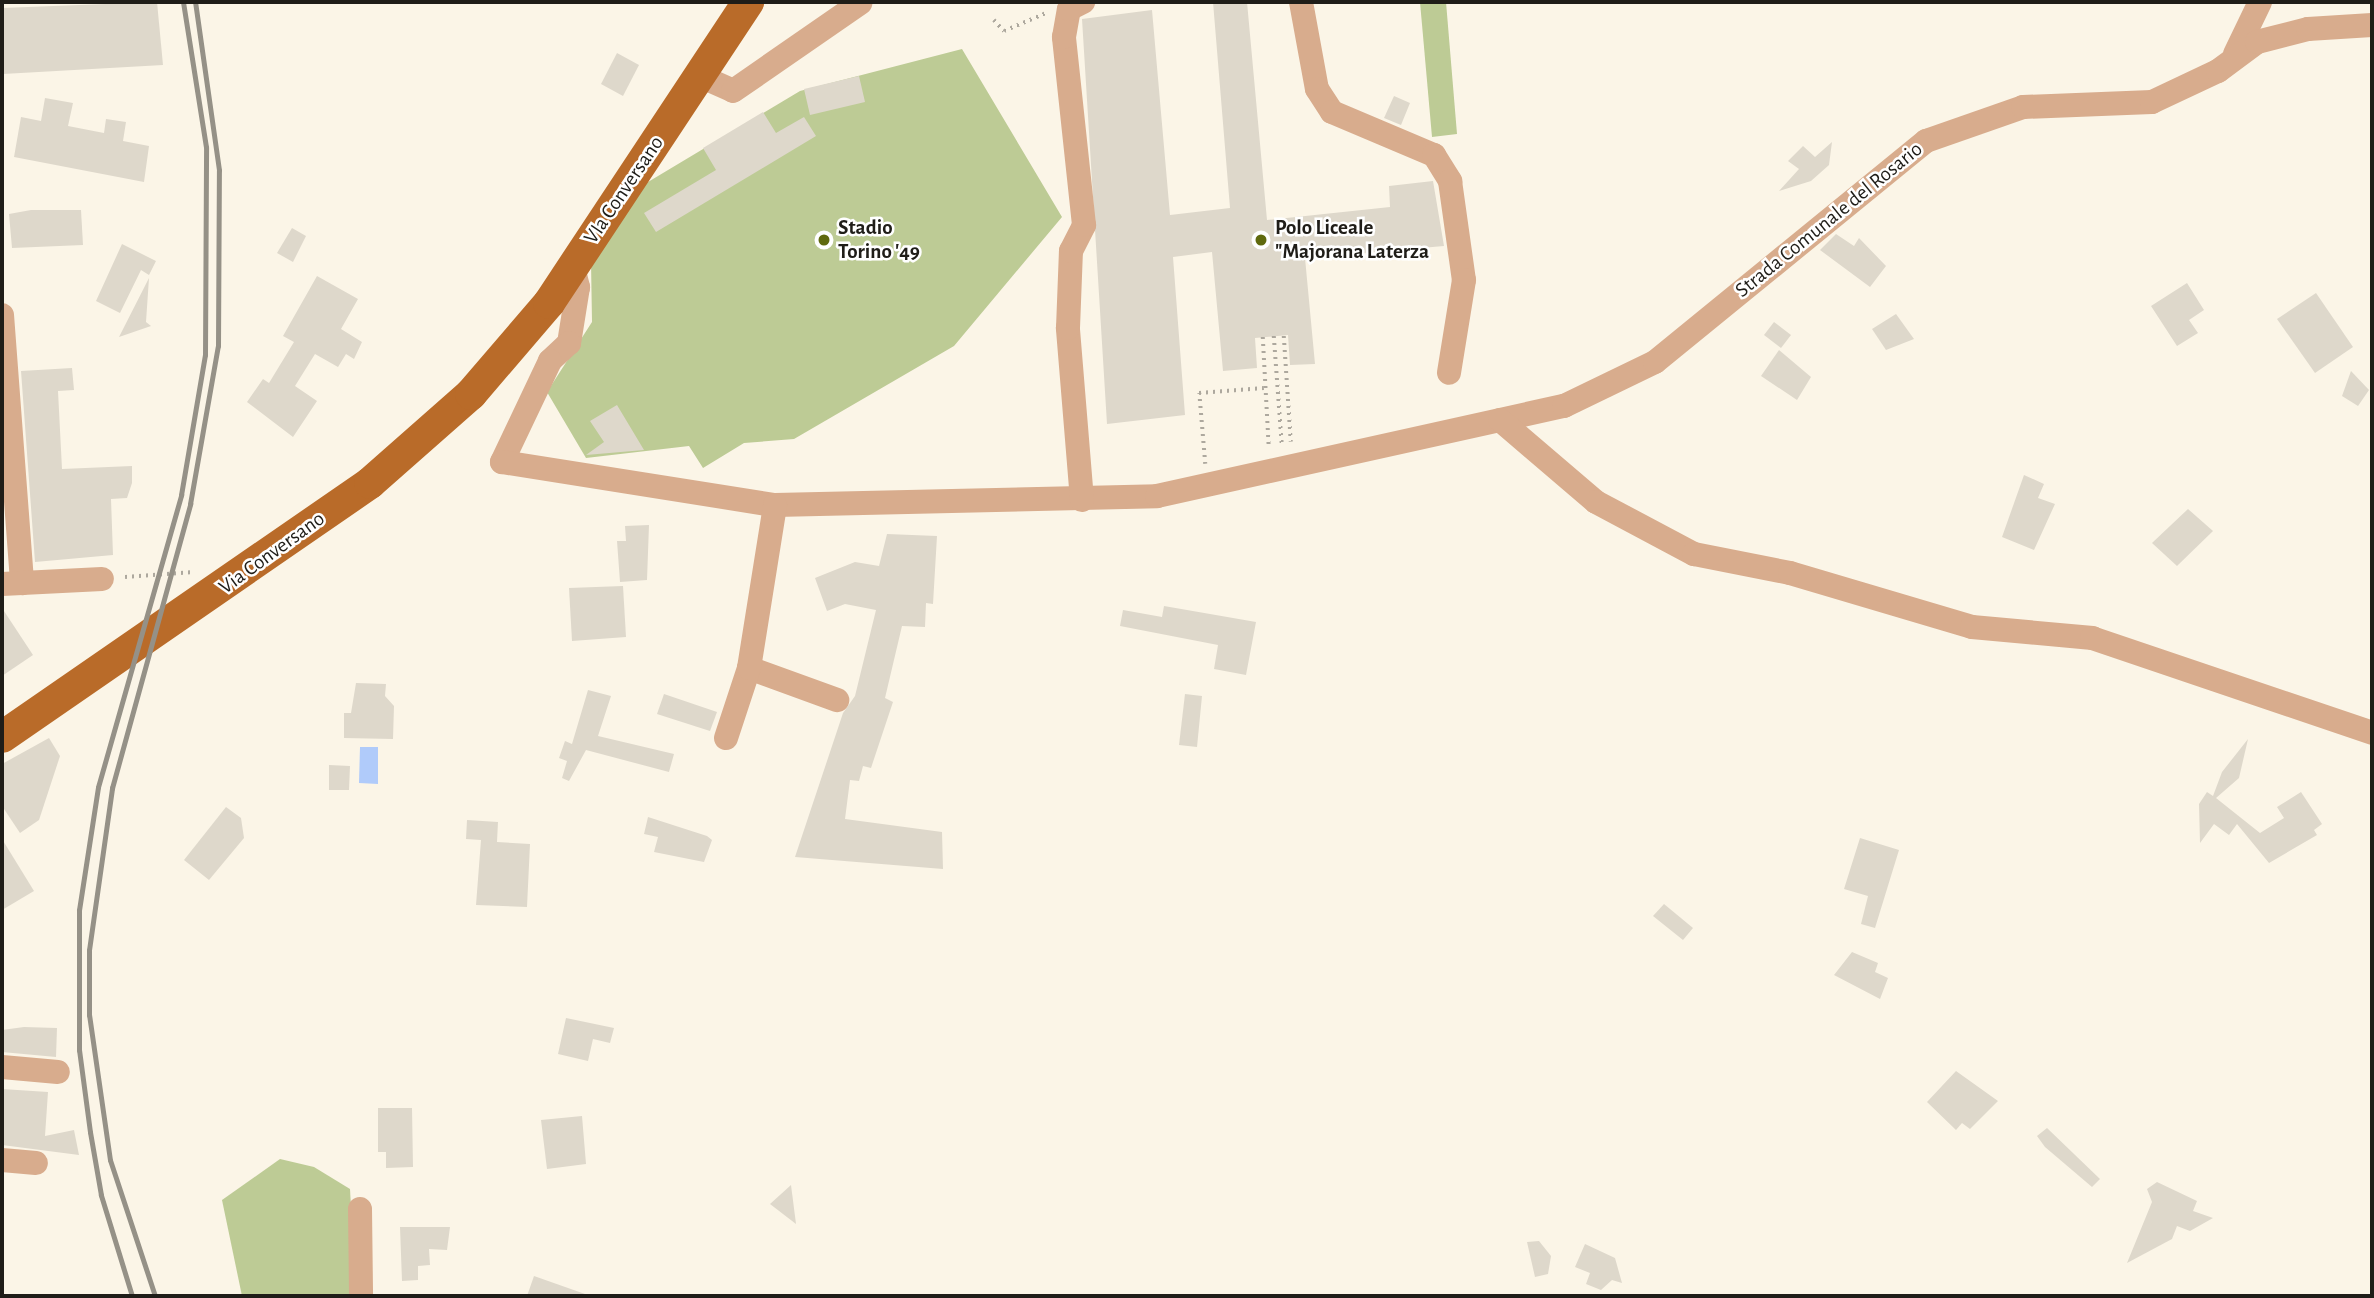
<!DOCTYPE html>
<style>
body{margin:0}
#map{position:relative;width:2374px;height:1298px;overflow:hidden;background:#fbf5e7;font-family:"Alegreya Sans",sans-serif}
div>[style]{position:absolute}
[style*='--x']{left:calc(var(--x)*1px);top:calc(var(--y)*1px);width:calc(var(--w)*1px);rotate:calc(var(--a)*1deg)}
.green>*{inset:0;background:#bdcb95}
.water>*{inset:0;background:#b0cbfa}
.building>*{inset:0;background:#ded8cb}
.path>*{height:3.5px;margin-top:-1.75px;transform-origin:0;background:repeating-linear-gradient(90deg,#ada89e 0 2px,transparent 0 7px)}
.minor>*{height:24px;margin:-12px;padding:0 12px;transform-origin:12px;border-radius:12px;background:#d8ac8d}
.major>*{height:32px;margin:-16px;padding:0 16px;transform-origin:16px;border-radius:16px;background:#b96b29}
.rail>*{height:5px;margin:-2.5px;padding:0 2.5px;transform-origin:2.5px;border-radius:2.5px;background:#959187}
.dots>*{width:19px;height:19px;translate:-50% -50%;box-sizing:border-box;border:4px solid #fff;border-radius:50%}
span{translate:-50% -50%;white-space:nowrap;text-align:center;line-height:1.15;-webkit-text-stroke:5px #fff;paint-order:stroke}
.street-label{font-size:21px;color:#1f1d18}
.poi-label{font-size:21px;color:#1f1d18;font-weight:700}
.left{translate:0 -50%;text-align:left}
.frame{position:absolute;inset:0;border:4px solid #1f1d18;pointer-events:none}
</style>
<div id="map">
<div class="green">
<div style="clip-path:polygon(1420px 2px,1446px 2px,1457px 134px,1432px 137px)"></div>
<div style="clip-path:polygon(962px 49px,1062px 217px,954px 346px,794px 439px,744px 443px,703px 468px,689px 446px,586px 458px,547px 392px,592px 322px,591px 262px,643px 185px,800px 91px)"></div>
<div style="clip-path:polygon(280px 1159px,314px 1167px,350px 1189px,356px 1296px,242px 1296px,222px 1200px)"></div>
</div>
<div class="water">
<div style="clip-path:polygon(360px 747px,378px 747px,378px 784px,359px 783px)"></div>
</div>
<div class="building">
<div style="clip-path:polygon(157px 2px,163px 65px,3px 74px,2px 8px)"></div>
<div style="clip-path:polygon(1213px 2px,1247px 2px,1267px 220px,1390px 207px,1389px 186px,1433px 181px,1444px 246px,1305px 258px,1315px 364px,1290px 365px,1288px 335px,1255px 338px,1257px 368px,1223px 371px,1212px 252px,1173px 257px,1185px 415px,1107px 424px,1082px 19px,1152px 10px,1170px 215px,1230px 208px)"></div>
<div style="clip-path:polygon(617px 53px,639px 65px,623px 96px,601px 84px)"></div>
<div style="clip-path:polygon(859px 76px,865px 102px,810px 115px,804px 89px)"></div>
<div style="clip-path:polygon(1394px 96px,1410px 103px,1401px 125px,1384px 118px)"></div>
<div style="clip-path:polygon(45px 98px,73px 103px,68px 126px,104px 133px,106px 119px,126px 122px,123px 141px,149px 146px,144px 182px,14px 157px,21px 117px,41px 121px)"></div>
<div style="clip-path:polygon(763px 112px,776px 133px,804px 117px,816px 136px,656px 232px,644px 213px,716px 170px,703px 148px)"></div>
<div style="clip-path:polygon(1832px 142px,1829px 165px,1811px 181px,1779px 191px,1799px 169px,1788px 161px,1803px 146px,1815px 157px)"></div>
<div style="clip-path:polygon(31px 210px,81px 210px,83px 245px,12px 248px,9px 214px)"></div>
<div style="clip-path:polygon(292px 228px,306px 236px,293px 262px,277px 253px)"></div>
<div style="clip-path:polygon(1836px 234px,1854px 246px,1859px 238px,1886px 266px,1870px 287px,1820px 250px)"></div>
<div style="clip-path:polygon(122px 244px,156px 261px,149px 275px,141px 270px,120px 313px,96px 301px)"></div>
<div style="clip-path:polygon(317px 276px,358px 299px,341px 329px,362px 342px,354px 359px,346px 354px,338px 367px,315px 354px,295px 386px,317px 401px,293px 437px,247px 402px,263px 379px,269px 383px,294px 342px,283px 336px)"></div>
<div style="clip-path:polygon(149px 278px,146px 322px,151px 326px,119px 337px)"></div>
<div style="clip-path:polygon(2187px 283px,2204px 310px,2189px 320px,2198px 333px,2177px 346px,2151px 306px)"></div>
<div style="clip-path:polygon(2316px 293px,2353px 347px,2315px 373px,2277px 319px)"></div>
<div style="clip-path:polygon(1896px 314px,1914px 339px,1886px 350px,1872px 329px)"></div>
<div style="clip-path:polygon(1774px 322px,1791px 335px,1781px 348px,1764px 335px)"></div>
<div style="clip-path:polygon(1779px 350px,1811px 377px,1797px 400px,1761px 376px)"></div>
<div style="clip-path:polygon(72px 368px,74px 390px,58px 391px,62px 469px,132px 466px,132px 483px,127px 498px,111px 499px,113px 555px,35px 562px,21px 371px)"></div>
<div style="clip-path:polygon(2351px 371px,2369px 390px,2358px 406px,2342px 396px)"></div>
<div style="clip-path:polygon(617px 405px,644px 450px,586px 455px,604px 442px,590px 421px)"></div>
<div style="clip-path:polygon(2024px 475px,2044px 484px,2038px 498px,2055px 504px,2034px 550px,2002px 537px)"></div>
<div style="clip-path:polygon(2188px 509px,2213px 531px,2177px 566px,2152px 543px)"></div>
<div style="clip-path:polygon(649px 525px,647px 580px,620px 582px,617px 541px,626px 541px,625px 526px)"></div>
<div style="clip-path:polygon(887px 534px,937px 536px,933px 604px,926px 603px,925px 627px,902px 626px,885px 698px,893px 702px,871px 768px,863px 766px,859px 781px,850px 780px,845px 819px,942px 832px,943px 869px,795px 857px,843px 713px,855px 696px,876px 610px,845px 604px,827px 611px,815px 578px,855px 562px,879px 566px)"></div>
<div style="clip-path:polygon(623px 586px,626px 637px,572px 641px,569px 588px)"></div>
<div style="clip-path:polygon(1164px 606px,1256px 622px,1246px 675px,1214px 669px,1218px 645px,1120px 626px,1123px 610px,1162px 617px)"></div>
<div style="clip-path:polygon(2px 608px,33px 655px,2px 676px)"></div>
<div style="clip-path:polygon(356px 683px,386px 684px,385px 696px,394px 706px,393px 739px,344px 738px,344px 713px,351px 713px)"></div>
<div style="clip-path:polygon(588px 690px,611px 696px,598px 736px,674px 754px,669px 772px,586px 750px,569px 781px,562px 778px,567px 761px,559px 758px,565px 741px,572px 744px)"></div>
<div style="clip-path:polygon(664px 694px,717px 712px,710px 731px,657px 714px)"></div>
<div style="clip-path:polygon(1185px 694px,1202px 696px,1197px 747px,1179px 745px)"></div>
<div style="clip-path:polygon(49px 738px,60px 756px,39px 820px,20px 833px,2px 806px,2px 764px)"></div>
<div style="clip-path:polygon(2248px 739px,2239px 778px,2216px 798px,2260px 833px,2284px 818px,2277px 807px,2301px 792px,2322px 824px,2314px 830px,2317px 835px,2269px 863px,2237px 824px,2229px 835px,2214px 824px,2200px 843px,2199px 804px,2207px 792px,2213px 796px,2222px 772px)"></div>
<div style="clip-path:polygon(329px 765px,350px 766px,349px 790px,329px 790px)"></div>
<div style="clip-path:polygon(226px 807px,241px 818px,244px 838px,209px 880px,184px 860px)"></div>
<div style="clip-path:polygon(648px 817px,707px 836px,712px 840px,704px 862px,654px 852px,658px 837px,644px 834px)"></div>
<div style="clip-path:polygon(467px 820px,498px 822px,497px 842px,530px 844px,527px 907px,476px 905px,481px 840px,466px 839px)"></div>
<div style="clip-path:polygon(1860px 838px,1899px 850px,1875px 928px,1861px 924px,1868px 896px,1844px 889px)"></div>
<div style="clip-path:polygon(2px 839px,34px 891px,2px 910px)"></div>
<div style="clip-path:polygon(1664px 904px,1693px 928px,1683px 940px,1653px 916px)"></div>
<div style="clip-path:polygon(1852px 952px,1878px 963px,1875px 972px,1888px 978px,1880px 999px,1834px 975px)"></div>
<div style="clip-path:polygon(566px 1018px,614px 1028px,610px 1043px,593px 1039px,588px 1061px,558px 1054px)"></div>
<div style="clip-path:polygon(24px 1027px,57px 1028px,56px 1057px,2px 1052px,2px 1030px)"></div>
<div style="clip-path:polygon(1956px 1071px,1998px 1101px,1970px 1129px,1962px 1123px,1956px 1130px,1927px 1102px)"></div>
<div style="clip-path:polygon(2px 1089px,48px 1092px,45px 1136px,74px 1130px,79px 1155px,2px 1145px)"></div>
<div style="clip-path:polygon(378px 1108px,412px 1108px,413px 1167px,386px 1168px,386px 1152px,378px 1152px)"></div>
<div style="clip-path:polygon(582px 1116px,586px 1164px,547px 1169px,541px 1120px)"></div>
<div style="clip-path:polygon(2047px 1128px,2100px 1179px,2092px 1187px,2045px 1147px,2037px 1136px)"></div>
<div style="clip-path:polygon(2157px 1182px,2197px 1201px,2193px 1211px,2213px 1218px,2190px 1231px,2177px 1226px,2172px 1239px,2127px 1263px,2152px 1202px,2147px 1189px)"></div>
<div style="clip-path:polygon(791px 1185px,796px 1224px,770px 1204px)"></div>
<div style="clip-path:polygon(400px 1227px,450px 1227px,447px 1250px,429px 1249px,430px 1265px,418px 1266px,418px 1280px,402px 1281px)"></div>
<div style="clip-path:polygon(1539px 1241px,1551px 1256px,1548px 1274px,1535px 1277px,1527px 1242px)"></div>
<div style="clip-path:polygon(1585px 1244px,1615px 1258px,1622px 1283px,1612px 1280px,1601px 1290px,1586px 1284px,1590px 1273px,1575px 1267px)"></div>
<div style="clip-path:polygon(534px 1276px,585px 1294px,584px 1296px,527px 1296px)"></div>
</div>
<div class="path">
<div style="--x:994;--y:20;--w:15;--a:48"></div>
<div style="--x:1004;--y:31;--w:46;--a:-23.2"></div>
<div style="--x:1274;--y:336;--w:108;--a:85.8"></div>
<div style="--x:1284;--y:336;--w:106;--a:86.2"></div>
<div style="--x:1263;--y:337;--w:111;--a:86.9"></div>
<div style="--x:1205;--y:464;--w:71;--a:-94.8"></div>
<div style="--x:1199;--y:393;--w:65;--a:-4.4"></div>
<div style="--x:125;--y:577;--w:69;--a:-4.1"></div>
</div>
<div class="minor">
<div style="--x:1301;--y:2;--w:88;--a:79.6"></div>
<div style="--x:1317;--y:89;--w:27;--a:57"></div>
<div style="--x:1332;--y:112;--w:111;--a:22.9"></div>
<div style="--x:1434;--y:155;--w:31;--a:58"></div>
<div style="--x:1450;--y:181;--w:100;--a:82"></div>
<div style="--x:1464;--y:280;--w:94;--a:99.2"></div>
<div style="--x:2235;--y:54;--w:58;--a:-64.3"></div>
<div style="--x:700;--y:76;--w:36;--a:24"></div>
<div style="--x:733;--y:91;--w:155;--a:-34.7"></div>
<div style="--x:573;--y:267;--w:21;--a:76"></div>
<div style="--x:578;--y:287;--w:57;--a:99.1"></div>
<div style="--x:569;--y:343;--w:26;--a:137"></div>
<div style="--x:550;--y:361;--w:112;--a:115.4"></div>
<div style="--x:502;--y:462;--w:276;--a:9"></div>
<div style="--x:775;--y:505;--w:382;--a:-1.3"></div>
<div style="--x:1157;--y:496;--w:417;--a:-12.5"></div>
<div style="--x:1564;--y:406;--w:101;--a:-25.8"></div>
<div style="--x:1655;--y:362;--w:350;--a:-39.2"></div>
<div style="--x:1926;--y:141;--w:103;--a:-19.3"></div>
<div style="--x:2023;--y:107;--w:129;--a:-2.2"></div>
<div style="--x:2152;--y:102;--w:73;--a:-25.2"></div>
<div style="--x:2218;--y:71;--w:49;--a:-36.6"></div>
<div style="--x:2257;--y:42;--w:53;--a:-14.3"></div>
<div style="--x:2308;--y:29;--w:64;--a:-3.6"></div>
<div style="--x:2;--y:315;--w:269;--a:85.7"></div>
<div style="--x:1500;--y:420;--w:126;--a:40.5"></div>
<div style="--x:1596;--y:502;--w:111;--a:28"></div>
<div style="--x:1694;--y:554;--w:98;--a:11.2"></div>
<div style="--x:1790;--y:573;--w:190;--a:16.5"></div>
<div style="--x:1972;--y:627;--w:121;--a:5.2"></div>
<div style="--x:2092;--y:638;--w:296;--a:18.7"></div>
<div style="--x:1082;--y:500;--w:173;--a:-94.7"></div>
<div style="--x:1068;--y:328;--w:77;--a:-87.8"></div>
<div style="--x:1071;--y:251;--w:29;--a:-63"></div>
<div style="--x:1084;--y:225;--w:189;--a:-96.1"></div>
<div style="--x:1064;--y:37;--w:28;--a:-80"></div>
<div style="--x:1069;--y:9;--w:16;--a:-27"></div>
<div style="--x:2;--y:584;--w:100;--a:-2.9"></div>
<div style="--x:749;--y:668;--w:94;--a:20"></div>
<div style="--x:726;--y:738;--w:74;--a:-71.8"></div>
<div style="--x:749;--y:668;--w:165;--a:-80.9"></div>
<div style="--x:2;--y:1067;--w:56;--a:5.1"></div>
<div style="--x:2;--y:1160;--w:34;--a:5"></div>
<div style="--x:360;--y:1209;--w:87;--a:89.3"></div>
</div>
<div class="major">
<div style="--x:2;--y:737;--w:447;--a:-34.6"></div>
<div style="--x:370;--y:483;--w:135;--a:-41.4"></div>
<div style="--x:471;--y:394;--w:120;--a:-49.4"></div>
<div style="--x:549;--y:303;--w:361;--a:-56.5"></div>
</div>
<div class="rail">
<div style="--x:132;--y:1296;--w:106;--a:-107.1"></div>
<div style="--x:101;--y:1195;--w:64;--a:-99.9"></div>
<div style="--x:90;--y:1132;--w:83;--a:-97.6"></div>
<div style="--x:79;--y:1050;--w:140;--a:-90"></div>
<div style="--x:79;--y:910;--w:124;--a:-81.2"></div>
<div style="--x:98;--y:787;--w:304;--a:-74.1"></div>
<div style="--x:181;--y:495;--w:142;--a:-80.3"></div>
<div style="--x:205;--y:355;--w:208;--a:-89.7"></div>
<div style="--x:206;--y:147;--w:147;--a:-99"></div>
<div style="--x:155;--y:1296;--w:143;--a:-108.3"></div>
<div style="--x:110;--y:1160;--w:147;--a:-98.2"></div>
<div style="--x:89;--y:1015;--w:65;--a:-90"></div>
<div style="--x:89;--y:950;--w:164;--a:-81.9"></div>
<div style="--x:112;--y:788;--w:295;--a:-74.6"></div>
<div style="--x:190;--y:504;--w:160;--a:-80"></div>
<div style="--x:218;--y:346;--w:176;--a:-89.7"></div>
<div style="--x:219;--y:170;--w:170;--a:-98.1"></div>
</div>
<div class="dots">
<div style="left:824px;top:240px;background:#5f690e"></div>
<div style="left:1261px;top:240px;background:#5f690e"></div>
</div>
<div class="street-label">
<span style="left:624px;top:190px;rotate:-56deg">VIa Conversano</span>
<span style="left:1829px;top:220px;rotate:-39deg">Strada Comunale del Rosario</span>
<span style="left:272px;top:553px;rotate:-36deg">Via Conversano</span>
</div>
<div class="poi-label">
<span class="left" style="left:838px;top:240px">Stadio<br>Torino '49</span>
<span class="left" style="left:1275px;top:240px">Polo Liceale<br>"Majorana Laterza</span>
</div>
<div class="frame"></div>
</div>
